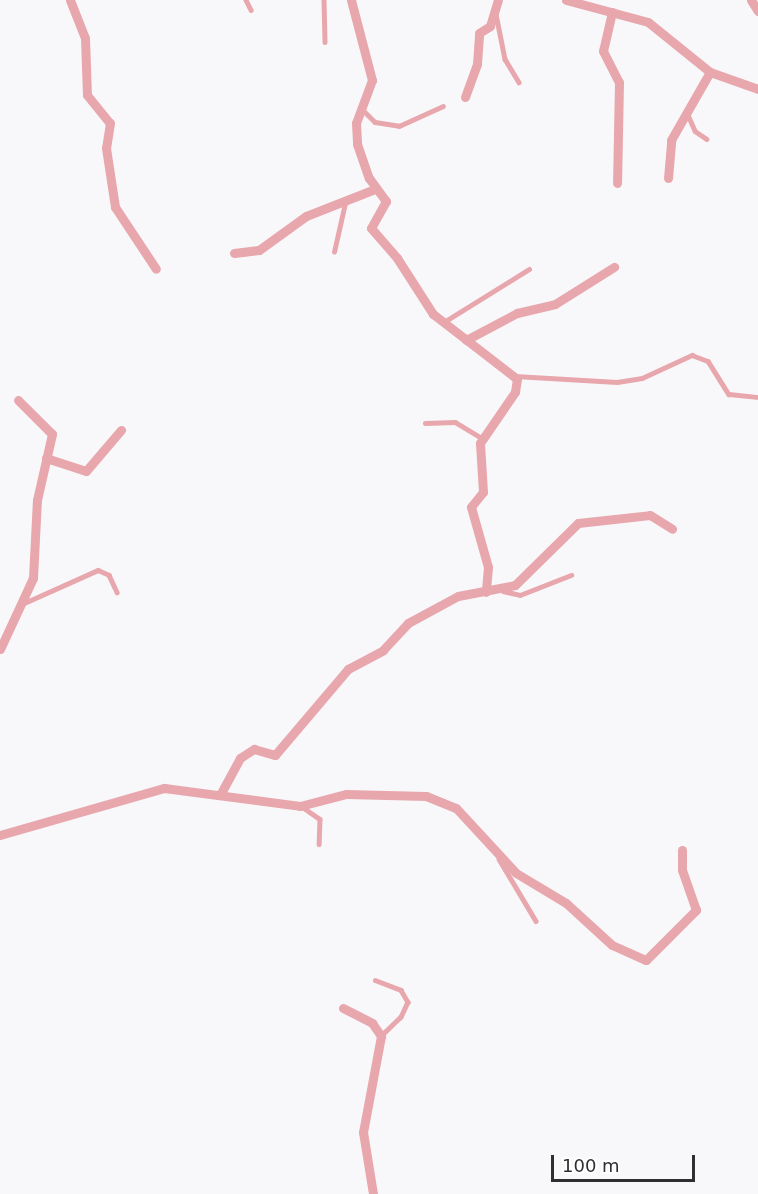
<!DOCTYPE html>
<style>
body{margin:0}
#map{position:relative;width:758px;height:1194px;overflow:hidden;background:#f8f8fb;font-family:"DejaVu Sans",sans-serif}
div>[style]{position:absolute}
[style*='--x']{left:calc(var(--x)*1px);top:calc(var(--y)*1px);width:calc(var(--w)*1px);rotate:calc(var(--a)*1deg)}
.lane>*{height:4.5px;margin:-2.25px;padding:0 2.25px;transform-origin:2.25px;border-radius:2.25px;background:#e8a7ad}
.street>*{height:9px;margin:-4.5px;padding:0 4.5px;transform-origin:4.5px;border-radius:4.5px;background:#e8a7ad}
span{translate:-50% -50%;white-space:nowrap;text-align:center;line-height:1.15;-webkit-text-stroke:6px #fff;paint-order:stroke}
.scale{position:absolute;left:551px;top:1155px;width:144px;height:27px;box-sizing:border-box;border:3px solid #2f2f31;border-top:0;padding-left:8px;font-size:18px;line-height:21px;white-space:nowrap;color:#2f2f31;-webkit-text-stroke:4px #fff;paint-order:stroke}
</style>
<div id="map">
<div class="lane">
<div style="--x:246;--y:0;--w:11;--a:63"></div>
<div style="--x:324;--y:0;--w:42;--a:88.6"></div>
<div style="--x:496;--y:14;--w:46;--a:78.7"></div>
<div style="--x:505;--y:59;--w:27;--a:59"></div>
<div style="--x:362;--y:109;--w:18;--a:45"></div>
<div style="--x:375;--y:122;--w:24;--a:9"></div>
<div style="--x:399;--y:126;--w:48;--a:-24.4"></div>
<div style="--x:688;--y:115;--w:17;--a:66"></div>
<div style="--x:695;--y:131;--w:14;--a:34"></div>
<div style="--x:334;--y:252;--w:50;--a:-77.3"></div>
<div style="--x:444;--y:322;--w:100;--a:-31.9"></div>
<div style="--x:515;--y:376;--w:102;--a:3.4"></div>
<div style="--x:617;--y:382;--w:25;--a:-9"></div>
<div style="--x:642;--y:378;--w:55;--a:-24.7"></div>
<div style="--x:692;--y:355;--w:17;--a:21"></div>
<div style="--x:708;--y:361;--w:39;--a:58"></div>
<div style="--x:729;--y:394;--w:27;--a:6"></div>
<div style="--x:425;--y:423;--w:30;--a:-2"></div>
<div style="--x:455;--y:422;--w:31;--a:31"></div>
<div style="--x:503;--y:591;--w:17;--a:13"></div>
<div style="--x:520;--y:595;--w:55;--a:-21.4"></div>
<div style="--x:22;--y:604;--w:83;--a:-24.1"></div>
<div style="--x:98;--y:570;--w:12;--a:24"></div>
<div style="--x:109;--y:575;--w:19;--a:65"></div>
<div style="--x:304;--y:808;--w:19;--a:35"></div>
<div style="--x:320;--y:819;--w:25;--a:92"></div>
<div style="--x:499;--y:859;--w:72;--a:59.2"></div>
<div style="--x:375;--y:980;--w:28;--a:21"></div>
<div style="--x:401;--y:990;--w:14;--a:60"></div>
<div style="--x:408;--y:1002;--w:17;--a:115"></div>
<div style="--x:401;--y:1017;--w:28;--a:136"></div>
</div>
<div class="street">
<div style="--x:70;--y:0;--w:41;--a:68.5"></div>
<div style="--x:85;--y:38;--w:57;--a:88"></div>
<div style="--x:87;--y:95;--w:36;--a:51"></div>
<div style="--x:110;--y:123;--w:25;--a:99"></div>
<div style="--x:106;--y:148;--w:60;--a:81.3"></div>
<div style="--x:115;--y:207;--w:74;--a:56.5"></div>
<div style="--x:351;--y:0;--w:83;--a:75.3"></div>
<div style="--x:372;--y:80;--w:46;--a:110.4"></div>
<div style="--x:356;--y:123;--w:21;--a:87"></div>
<div style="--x:357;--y:144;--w:36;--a:71"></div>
<div style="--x:369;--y:178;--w:29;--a:54"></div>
<div style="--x:386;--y:201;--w:31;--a:119"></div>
<div style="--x:371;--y:228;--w:40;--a:49"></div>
<div style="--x:397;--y:258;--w:67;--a:57.3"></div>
<div style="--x:433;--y:314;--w:106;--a:37.7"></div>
<div style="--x:517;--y:379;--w:13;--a:99"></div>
<div style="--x:515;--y:392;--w:62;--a:124.5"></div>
<div style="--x:480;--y:443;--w:49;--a:86.5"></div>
<div style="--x:483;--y:492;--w:19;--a:129"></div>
<div style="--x:471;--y:507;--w:62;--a:74.2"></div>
<div style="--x:488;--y:567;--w:25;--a:95"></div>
<div style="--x:566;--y:0;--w:85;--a:15"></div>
<div style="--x:648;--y:22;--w:80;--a:38.9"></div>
<div style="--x:710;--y:72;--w:51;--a:19.5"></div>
<div style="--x:751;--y:0;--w:13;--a:58"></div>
<div style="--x:612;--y:12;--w:40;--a:103"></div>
<div style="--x:603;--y:51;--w:35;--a:63"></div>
<div style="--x:619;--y:82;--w:101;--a:91.1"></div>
<div style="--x:465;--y:97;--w:35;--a:-70"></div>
<div style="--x:477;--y:64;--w:31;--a:-86"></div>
<div style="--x:479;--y:33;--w:13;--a:-32"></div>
<div style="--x:490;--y:26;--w:27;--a:-73"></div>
<div style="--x:668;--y:178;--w:38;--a:-85"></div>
<div style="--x:671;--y:140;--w:78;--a:-60.2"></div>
<div style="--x:234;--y:253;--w:25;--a:-7"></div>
<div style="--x:259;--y:250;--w:58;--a:-35.9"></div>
<div style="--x:306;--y:216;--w:74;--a:-21.4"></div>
<div style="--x:466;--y:340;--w:58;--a:-27.9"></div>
<div style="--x:517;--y:313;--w:39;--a:-13"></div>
<div style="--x:555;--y:304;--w:70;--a:-32.1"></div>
<div style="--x:46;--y:458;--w:42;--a:18"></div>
<div style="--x:86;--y:471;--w:54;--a:-49.5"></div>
<div style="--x:0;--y:649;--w:78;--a:-65.1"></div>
<div style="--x:33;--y:578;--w:78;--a:-87.1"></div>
<div style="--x:37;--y:500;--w:68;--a:-77.2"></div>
<div style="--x:52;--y:434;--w:48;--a:-135"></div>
<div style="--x:220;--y:795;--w:42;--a:-61.6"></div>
<div style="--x:240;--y:758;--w:17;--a:-33"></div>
<div style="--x:254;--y:749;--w:22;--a:16"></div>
<div style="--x:275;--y:755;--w:113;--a:-49.7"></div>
<div style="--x:348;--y:669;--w:40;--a:-28"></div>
<div style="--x:383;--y:650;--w:37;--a:-47"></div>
<div style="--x:408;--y:623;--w:57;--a:-28.4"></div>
<div style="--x:458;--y:596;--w:58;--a:-10.9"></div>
<div style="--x:515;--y:585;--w:88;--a:-44.5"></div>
<div style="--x:578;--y:523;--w:72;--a:-6.3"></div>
<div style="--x:650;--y:515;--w:26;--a:32"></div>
<div style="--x:0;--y:835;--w:171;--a:-16"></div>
<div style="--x:164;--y:788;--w:137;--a:7.5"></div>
<div style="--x:300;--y:806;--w:48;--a:-14.6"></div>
<div style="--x:346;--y:794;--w:80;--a:1.4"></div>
<div style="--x:426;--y:796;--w:32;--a:22"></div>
<div style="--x:456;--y:808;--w:88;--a:47.3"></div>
<div style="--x:516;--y:873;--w:58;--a:31"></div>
<div style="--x:566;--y:903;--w:62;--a:42.4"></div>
<div style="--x:612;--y:945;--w:37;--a:24"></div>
<div style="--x:646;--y:960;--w:71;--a:-45"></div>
<div style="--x:696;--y:910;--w:42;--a:-109.3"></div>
<div style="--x:682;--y:870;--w:20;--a:-90"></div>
<div style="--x:343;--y:1008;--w:33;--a:27"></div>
<div style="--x:372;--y:1023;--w:16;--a:55"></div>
<div style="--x:381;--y:1036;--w:98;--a:100.6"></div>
<div style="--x:363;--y:1132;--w:63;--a:80.8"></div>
</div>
<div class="scale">100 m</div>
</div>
